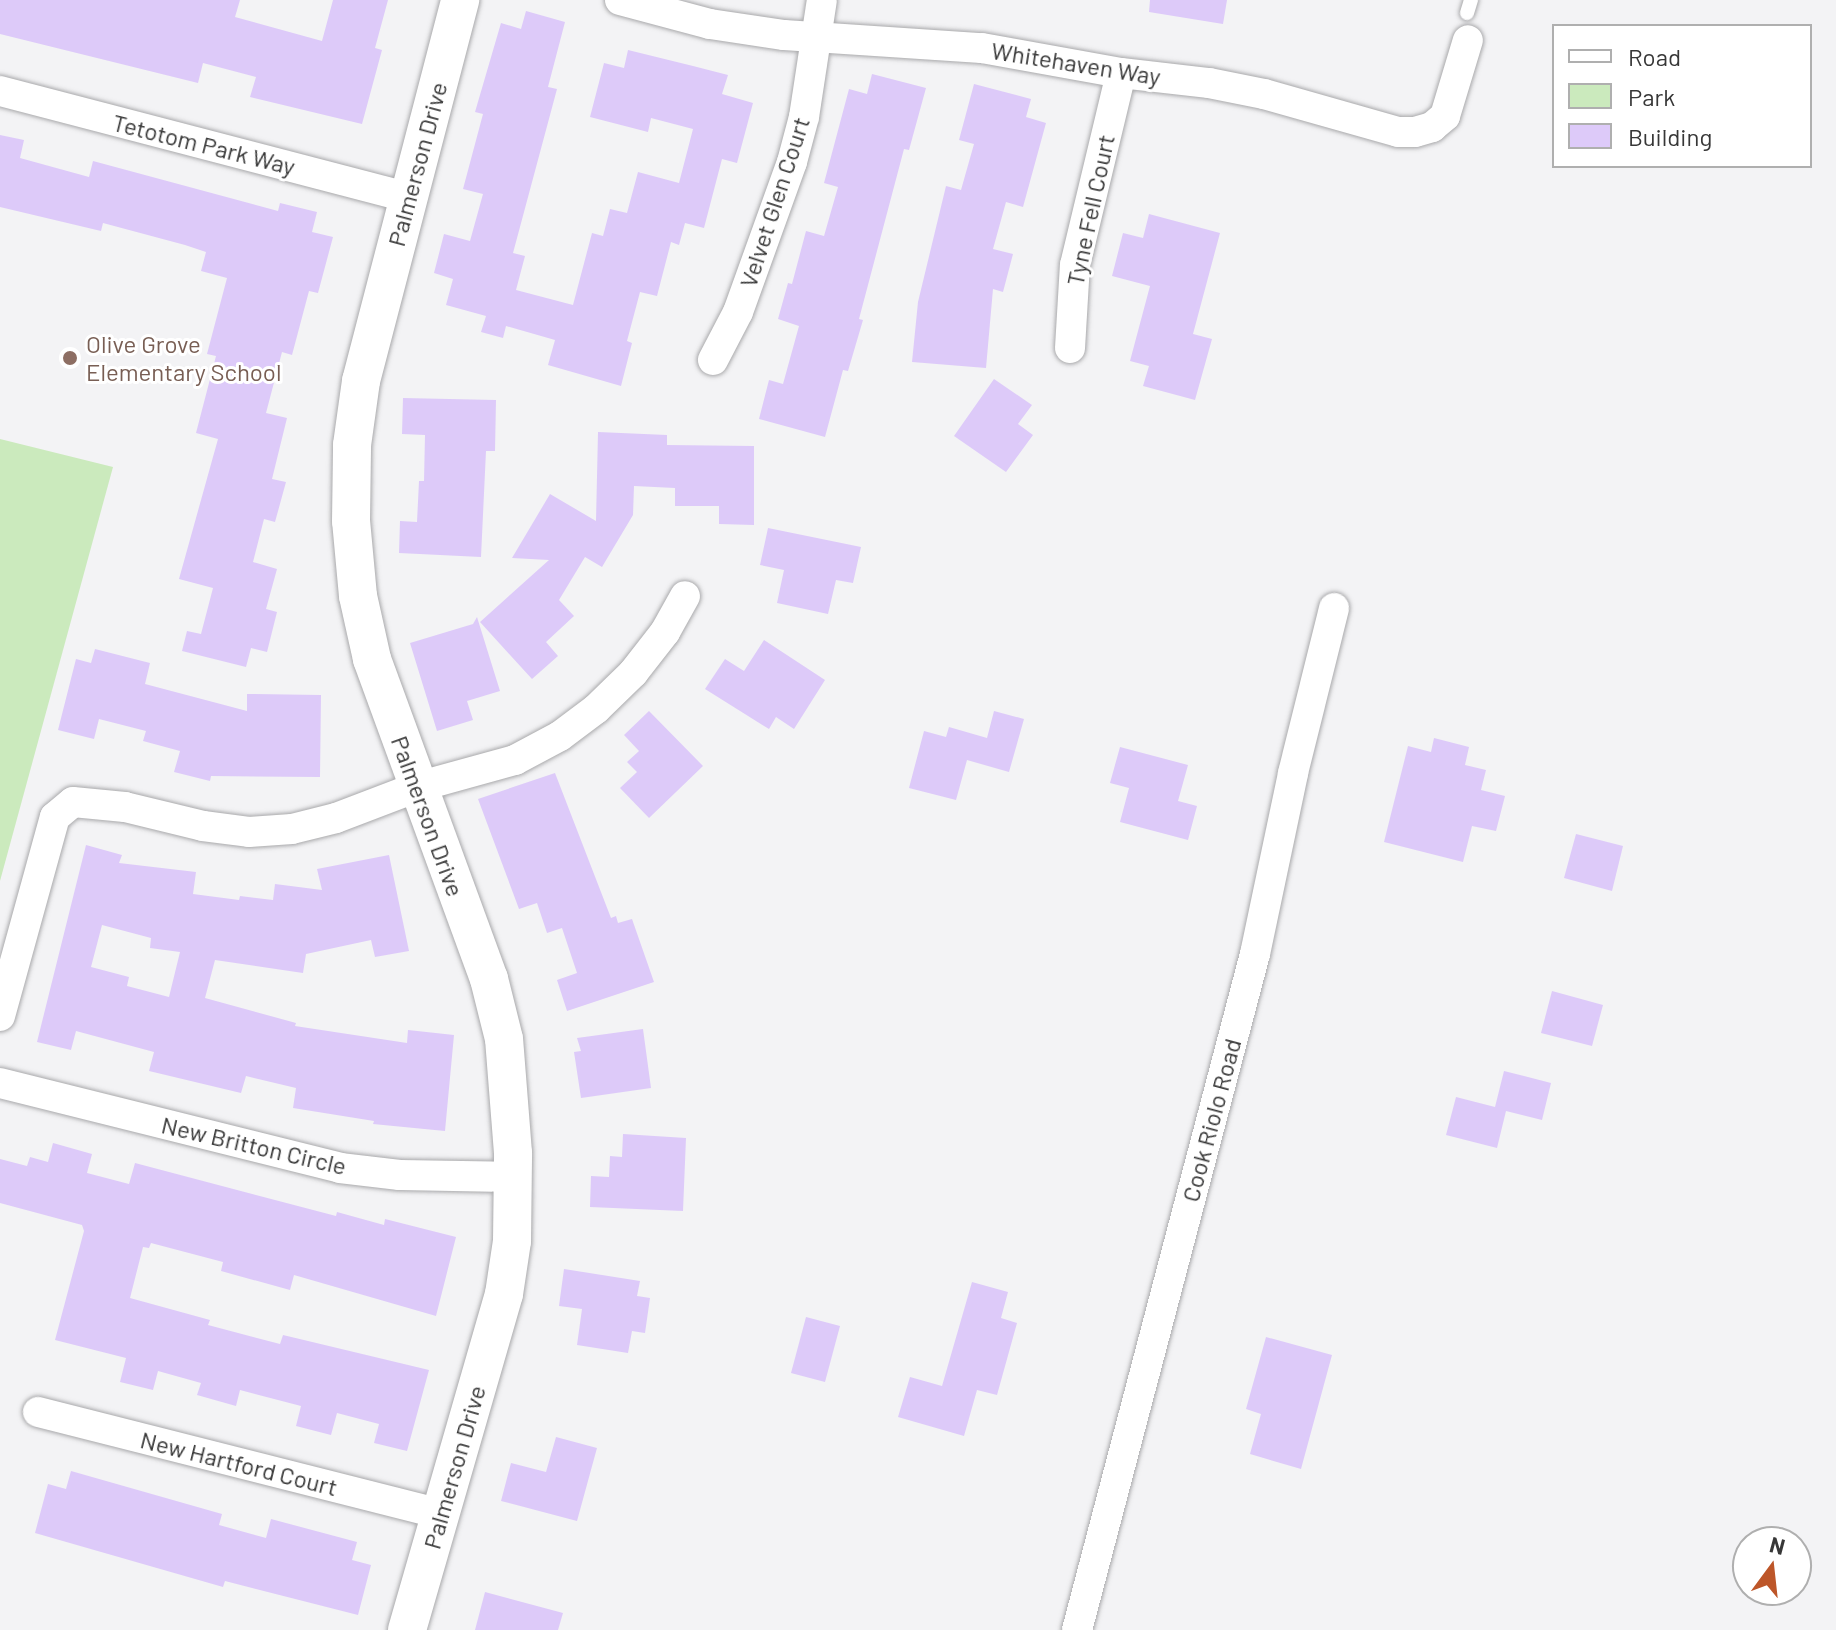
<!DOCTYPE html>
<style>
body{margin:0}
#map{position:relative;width:1836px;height:1630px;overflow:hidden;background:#f3f3f5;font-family:Barlow,sans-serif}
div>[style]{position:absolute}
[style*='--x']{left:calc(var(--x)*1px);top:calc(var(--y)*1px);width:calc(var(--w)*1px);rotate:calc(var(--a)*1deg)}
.green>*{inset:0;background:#cbeabd}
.building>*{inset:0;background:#ddcaf9}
.roads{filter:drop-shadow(0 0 2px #a9a9ab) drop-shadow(0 0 2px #a9a9ab)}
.service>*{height:14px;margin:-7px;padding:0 7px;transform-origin:7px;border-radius:7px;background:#fff}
.minor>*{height:30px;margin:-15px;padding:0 15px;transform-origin:15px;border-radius:15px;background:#fff}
.tertiary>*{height:38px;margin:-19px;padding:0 19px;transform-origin:19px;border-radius:19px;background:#fff}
.dots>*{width:22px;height:22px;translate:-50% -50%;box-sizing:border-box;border:4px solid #fff;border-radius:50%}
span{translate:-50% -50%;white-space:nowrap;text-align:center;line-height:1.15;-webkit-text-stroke:6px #fff;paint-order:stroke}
.street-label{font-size:24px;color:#373737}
.education-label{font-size:24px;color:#785e54}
.left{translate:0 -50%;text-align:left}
.legend{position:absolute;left:1552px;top:24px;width:260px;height:144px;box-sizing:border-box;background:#fff;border:2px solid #afafaf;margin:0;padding:10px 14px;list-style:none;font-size:24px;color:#373737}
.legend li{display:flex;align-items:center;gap:16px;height:40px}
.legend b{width:40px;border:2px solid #afafaf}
.north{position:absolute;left:1732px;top:1526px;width:80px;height:80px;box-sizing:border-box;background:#fff;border:2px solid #afafaf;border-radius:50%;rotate:15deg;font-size:22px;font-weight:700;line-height:32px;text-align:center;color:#373737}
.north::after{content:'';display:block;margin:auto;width:28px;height:36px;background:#bd5629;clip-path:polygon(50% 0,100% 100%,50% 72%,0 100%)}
</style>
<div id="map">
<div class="green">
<div style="clip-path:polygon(0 439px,113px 467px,0 881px)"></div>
</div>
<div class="building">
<div style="clip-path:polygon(0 0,240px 0,235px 17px,322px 41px,333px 0,388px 0,375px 48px,382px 50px,362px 124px,250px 97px,256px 77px,203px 63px,198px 83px,0 34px)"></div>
<div style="clip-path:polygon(1150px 0,1227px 0,1223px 24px,1149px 12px)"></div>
<div style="clip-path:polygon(526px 11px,565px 22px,548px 87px,557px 89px,513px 253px,525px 256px,516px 290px,573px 305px,592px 233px,603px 236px,610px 209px,627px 213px,638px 172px,679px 183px,693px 129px,651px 118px,648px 132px,590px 117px,604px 63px,624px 68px,628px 50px,693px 66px,728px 75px,722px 94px,753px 103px,737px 163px,722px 159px,704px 228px,685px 223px,679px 245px,671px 242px,657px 296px,640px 292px,627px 341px,632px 343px,621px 386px,548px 365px,555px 340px,506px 326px,503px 338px,481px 332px,486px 316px,446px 305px,453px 279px,434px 273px,444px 234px,470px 241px,483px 194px,463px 189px,483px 114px,475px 112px,501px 23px,521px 29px)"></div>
<div style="clip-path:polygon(872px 74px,926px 88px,909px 150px,904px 149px,859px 319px,863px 320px,848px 371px,843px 370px,825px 437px,759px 419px,769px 380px,783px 384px,799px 326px,778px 319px,788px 283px,792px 284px,806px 231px,824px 236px,838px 187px,824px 183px,849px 89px,867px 94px)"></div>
<div style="clip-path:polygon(974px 84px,1031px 99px,1026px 117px,1046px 123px,1023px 207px,1006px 202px,993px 249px,1013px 254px,1003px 292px,993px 289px,986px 368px,912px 362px,918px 302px,946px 186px,961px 190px,974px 144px,959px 140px)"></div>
<div style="clip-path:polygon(0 135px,24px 140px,20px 158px,89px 177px,93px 161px,278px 211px,280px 203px,317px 212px,312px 232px,333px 237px,318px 293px,309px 291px,292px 355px,282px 352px,266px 413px,287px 418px,272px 479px,286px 482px,275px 522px,264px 519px,253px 562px,277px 569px,266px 609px,277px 612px,267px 652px,251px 648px,246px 667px,182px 651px,187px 631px,201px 634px,213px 588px,179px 579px,218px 439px,196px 433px,216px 356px,207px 354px,227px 278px,201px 271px,206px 252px,185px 245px,103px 223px,101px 231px,0 207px)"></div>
<div style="clip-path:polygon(1149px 214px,1220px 233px,1193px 334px,1212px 339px,1195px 400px,1143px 386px,1149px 366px,1130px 361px,1150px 286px,1112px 276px,1123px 233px,1143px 238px)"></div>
<div style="clip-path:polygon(994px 379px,1032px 405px,1018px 424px,1033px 435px,1006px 472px,954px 436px)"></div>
<div style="clip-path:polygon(403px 398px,496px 400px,495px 451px,486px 451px,481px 557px,399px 553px,400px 521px,417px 522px,419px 481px,424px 481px,425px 435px,402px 434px)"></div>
<div style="clip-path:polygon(598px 432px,667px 435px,667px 445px,754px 446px,754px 525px,719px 524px,719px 506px,675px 506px,675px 488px,634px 486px,633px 515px,602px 567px,585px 557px,559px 600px,574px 616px,546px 642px,558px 656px,532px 679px,480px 622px,549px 560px,512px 558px,550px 494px,596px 521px)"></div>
<div style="clip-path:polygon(768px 528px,861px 547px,853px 583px,836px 580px,828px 614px,777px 603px,784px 570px,760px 565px)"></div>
<div style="clip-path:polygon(477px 617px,500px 691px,467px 701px,473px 720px,437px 731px,410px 643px,473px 624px)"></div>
<div style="clip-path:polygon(764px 640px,825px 680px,794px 729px,776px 717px,769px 729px,705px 689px,725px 659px,744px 671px)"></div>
<div style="clip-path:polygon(95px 649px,150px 663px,145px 684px,247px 711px,247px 694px,321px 695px,320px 777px,211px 776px,210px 781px,174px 772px,180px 751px,143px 741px,146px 731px,99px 719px,94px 739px,58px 730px,76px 659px,91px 663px)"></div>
<div style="clip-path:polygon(649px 711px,703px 766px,649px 818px,620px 788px,637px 772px,627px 762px,639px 751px,624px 735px)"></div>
<div style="clip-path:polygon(994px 711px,1024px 719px,1009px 772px,967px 760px,956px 800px,909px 788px,924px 731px,946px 737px,949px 727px,987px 738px)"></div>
<div style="clip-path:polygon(1434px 738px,1469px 747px,1465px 765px,1486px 770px,1481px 790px,1505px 796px,1496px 831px,1472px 826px,1463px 862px,1384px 842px,1408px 746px,1431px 752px)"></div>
<div style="clip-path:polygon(1120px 747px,1188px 765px,1178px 801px,1197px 806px,1188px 840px,1120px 822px,1129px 788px,1110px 783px)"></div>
<div style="clip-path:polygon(555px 773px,611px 918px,616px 916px,618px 923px,632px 919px,654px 982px,567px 1011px,557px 980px,577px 973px,562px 928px,547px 933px,537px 903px,519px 909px,478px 799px)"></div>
<div style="clip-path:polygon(1576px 834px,1623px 846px,1612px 891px,1564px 878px)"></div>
<div style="clip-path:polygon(evenodd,86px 845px,122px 855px,119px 863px,196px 872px,193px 894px,239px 900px,240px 896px,273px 900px,275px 884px,322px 890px,317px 869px,389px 855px,409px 951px,375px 957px,371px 940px,306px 954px,303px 973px,215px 960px,205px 998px,296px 1023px,295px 1026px,407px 1043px,408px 1030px,454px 1035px,445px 1131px,373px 1124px,374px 1121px,293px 1108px,296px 1088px,246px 1076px,241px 1093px,149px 1071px,154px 1052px,76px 1031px,71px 1050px,37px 1042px,86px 845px,102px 925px,151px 938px,150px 948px,180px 952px,169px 997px,127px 986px,129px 977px,91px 967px,102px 925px)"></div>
<div style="clip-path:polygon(1552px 991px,1603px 1005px,1592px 1046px,1541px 1033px)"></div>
<div style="clip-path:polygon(643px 1029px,651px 1088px,581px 1098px,574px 1052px,581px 1051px,577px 1038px)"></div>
<div style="clip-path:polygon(1504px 1071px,1551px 1083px,1542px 1120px,1506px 1111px,1497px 1148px,1446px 1135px,1456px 1097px,1495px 1107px)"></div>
<div style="clip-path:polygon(623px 1134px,686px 1138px,683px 1211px,590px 1207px,591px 1176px,609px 1177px,610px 1156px,622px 1157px)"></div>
<div style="clip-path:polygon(53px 1143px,92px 1154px,87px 1173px,129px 1184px,135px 1163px,336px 1216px,337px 1212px,384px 1225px,385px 1219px,456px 1237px,436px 1316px,294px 1275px,290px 1290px,221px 1271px,223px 1262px,151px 1243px,149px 1248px,143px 1247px,130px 1298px,210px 1320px,208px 1325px,280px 1344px,283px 1335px,429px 1370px,407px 1451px,374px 1443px,379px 1424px,337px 1413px,331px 1435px,296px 1426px,301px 1406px,240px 1390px,236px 1406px,197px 1395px,201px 1383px,158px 1371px,153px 1390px,120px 1382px,126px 1358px,55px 1340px,84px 1231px,82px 1225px,0 1203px,0 1159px,27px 1166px,30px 1157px,48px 1162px)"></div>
<div style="clip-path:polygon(564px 1269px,640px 1281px,637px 1296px,650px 1298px,645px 1333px,632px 1331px,628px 1353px,577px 1345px,582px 1309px,559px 1306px)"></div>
<div style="clip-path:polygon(972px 1282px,1008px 1292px,1001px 1318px,1017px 1323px,997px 1395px,977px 1390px,964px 1436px,898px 1417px,910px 1377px,942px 1386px)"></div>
<div style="clip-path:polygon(806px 1317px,840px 1326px,825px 1382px,791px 1373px)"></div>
<div style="clip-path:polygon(1266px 1337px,1332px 1355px,1301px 1469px,1250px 1454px,1261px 1414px,1246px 1409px)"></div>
<div style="clip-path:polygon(556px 1437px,597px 1448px,577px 1521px,501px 1501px,511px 1463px,546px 1472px)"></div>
<div style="clip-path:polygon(71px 1471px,222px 1514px,219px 1525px,266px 1538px,271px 1519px,357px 1542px,352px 1560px,371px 1565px,358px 1615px,225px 1581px,223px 1587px,35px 1533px,48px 1484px,66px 1489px)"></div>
<div style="clip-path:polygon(485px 1592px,563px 1613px,558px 1630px,475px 1630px)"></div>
</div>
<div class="roads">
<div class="service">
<div style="--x:1467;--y:13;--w:14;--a:-73"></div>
</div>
<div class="minor">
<div style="--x:620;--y:0;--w:93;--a:14.9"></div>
<div style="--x:710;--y:24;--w:75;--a:8.5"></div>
<div style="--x:784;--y:35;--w:198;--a:3.8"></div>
<div style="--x:982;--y:48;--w:141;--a:10.2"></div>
<div style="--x:1121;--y:73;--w:89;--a:6.5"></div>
<div style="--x:1209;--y:83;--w:56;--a:11.3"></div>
<div style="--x:1264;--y:94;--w:139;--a:15.8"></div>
<div style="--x:1398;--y:132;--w:17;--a:0"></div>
<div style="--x:1415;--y:132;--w:18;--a:-16"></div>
<div style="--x:1432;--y:127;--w:17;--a:-40"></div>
<div style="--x:1445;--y:116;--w:79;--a:-73.2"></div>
<div style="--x:0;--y:91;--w:422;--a:14.6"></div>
<div style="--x:1070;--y:348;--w:83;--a:-86.6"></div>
<div style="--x:1075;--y:265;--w:197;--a:-76.5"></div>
<div style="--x:713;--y:360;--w:54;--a:-62.5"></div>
<div style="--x:738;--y:312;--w:159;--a:-70.2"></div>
<div style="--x:792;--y:162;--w:47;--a:-75.1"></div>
<div style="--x:804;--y:117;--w:118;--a:-81.3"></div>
<div style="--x:0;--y:1016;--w:206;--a:-74.6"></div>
<div style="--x:55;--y:817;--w:23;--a:-40"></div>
<div style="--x:73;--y:802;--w:52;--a:5.5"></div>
<div style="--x:125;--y:807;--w:80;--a:13.7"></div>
<div style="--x:203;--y:826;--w:46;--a:7.4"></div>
<div style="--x:249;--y:832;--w:43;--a:-4"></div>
<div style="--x:292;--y:829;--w:45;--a:-14"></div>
<div style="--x:336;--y:818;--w:87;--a:-20.9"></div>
<div style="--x:417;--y:787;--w:102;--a:-15.4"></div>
<div style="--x:515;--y:760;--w:51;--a:-28.1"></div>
<div style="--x:560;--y:736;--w:45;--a:-36.9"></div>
<div style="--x:596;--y:709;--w:52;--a:-44.2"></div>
<div style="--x:633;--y:673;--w:52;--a:-52"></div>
<div style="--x:665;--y:632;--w:41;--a:-60.9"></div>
<div style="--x:0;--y:1083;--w:350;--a:14"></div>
<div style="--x:340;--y:1168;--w:60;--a:6.7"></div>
<div style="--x:400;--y:1175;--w:113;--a:1"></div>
<div style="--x:38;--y:1412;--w:415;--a:14.2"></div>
<div style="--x:1077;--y:1630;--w:699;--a:-75.25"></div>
<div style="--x:1255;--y:954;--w:185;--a:-78.1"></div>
<div style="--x:1293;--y:773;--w:170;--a:-76"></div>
</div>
<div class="tertiary">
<div style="--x:407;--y:1630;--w:350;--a:-73.9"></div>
<div style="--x:504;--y:1294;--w:54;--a:-81.4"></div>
<div style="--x:512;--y:1241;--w:88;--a:-89.3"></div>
<div style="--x:513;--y:1153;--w:114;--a:-94.5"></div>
<div style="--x:504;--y:1039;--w:62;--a:-104"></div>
<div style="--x:489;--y:979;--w:341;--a:-110.1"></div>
<div style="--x:372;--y:659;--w:65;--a:-102.5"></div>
<div style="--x:358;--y:596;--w:75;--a:-95.3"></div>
<div style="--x:351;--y:521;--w:76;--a:-89.2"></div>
<div style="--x:352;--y:445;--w:65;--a:-82"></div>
<div style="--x:361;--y:381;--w:394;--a:-75.4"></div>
</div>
</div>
<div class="dots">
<div style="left:70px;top:358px;background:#8d6e63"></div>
</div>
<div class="street-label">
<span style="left:1076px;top:63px;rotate:9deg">Whitehaven Way</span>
<span style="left:204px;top:144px;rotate:14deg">Tetotom Park Way</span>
<span style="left:417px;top:164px;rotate:-75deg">Palmerson Drive</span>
<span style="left:774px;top:202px;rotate:-72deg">Velvet Glen Court</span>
<span style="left:1090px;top:210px;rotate:-78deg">Tyne Fell Court</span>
<span style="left:428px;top:816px;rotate:70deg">Palmerson Drive</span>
<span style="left:1211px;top:1120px;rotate:-75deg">Cook Riolo Road</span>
<span style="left:254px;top:1145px;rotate:13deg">New Britton Circle</span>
<span style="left:239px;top:1463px;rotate:14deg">New Hartford Court</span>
<span style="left:454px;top:1467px;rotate:-74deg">Palmerson Drive</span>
</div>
<div class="education-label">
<span class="left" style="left:86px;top:358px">Olive Grove<br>Elementary School</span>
</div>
<ul class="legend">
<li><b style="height:10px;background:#fff"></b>Road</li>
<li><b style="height:22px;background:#cbeabd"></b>Park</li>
<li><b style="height:22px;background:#ddcaf9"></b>Building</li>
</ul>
<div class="north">N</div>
</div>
